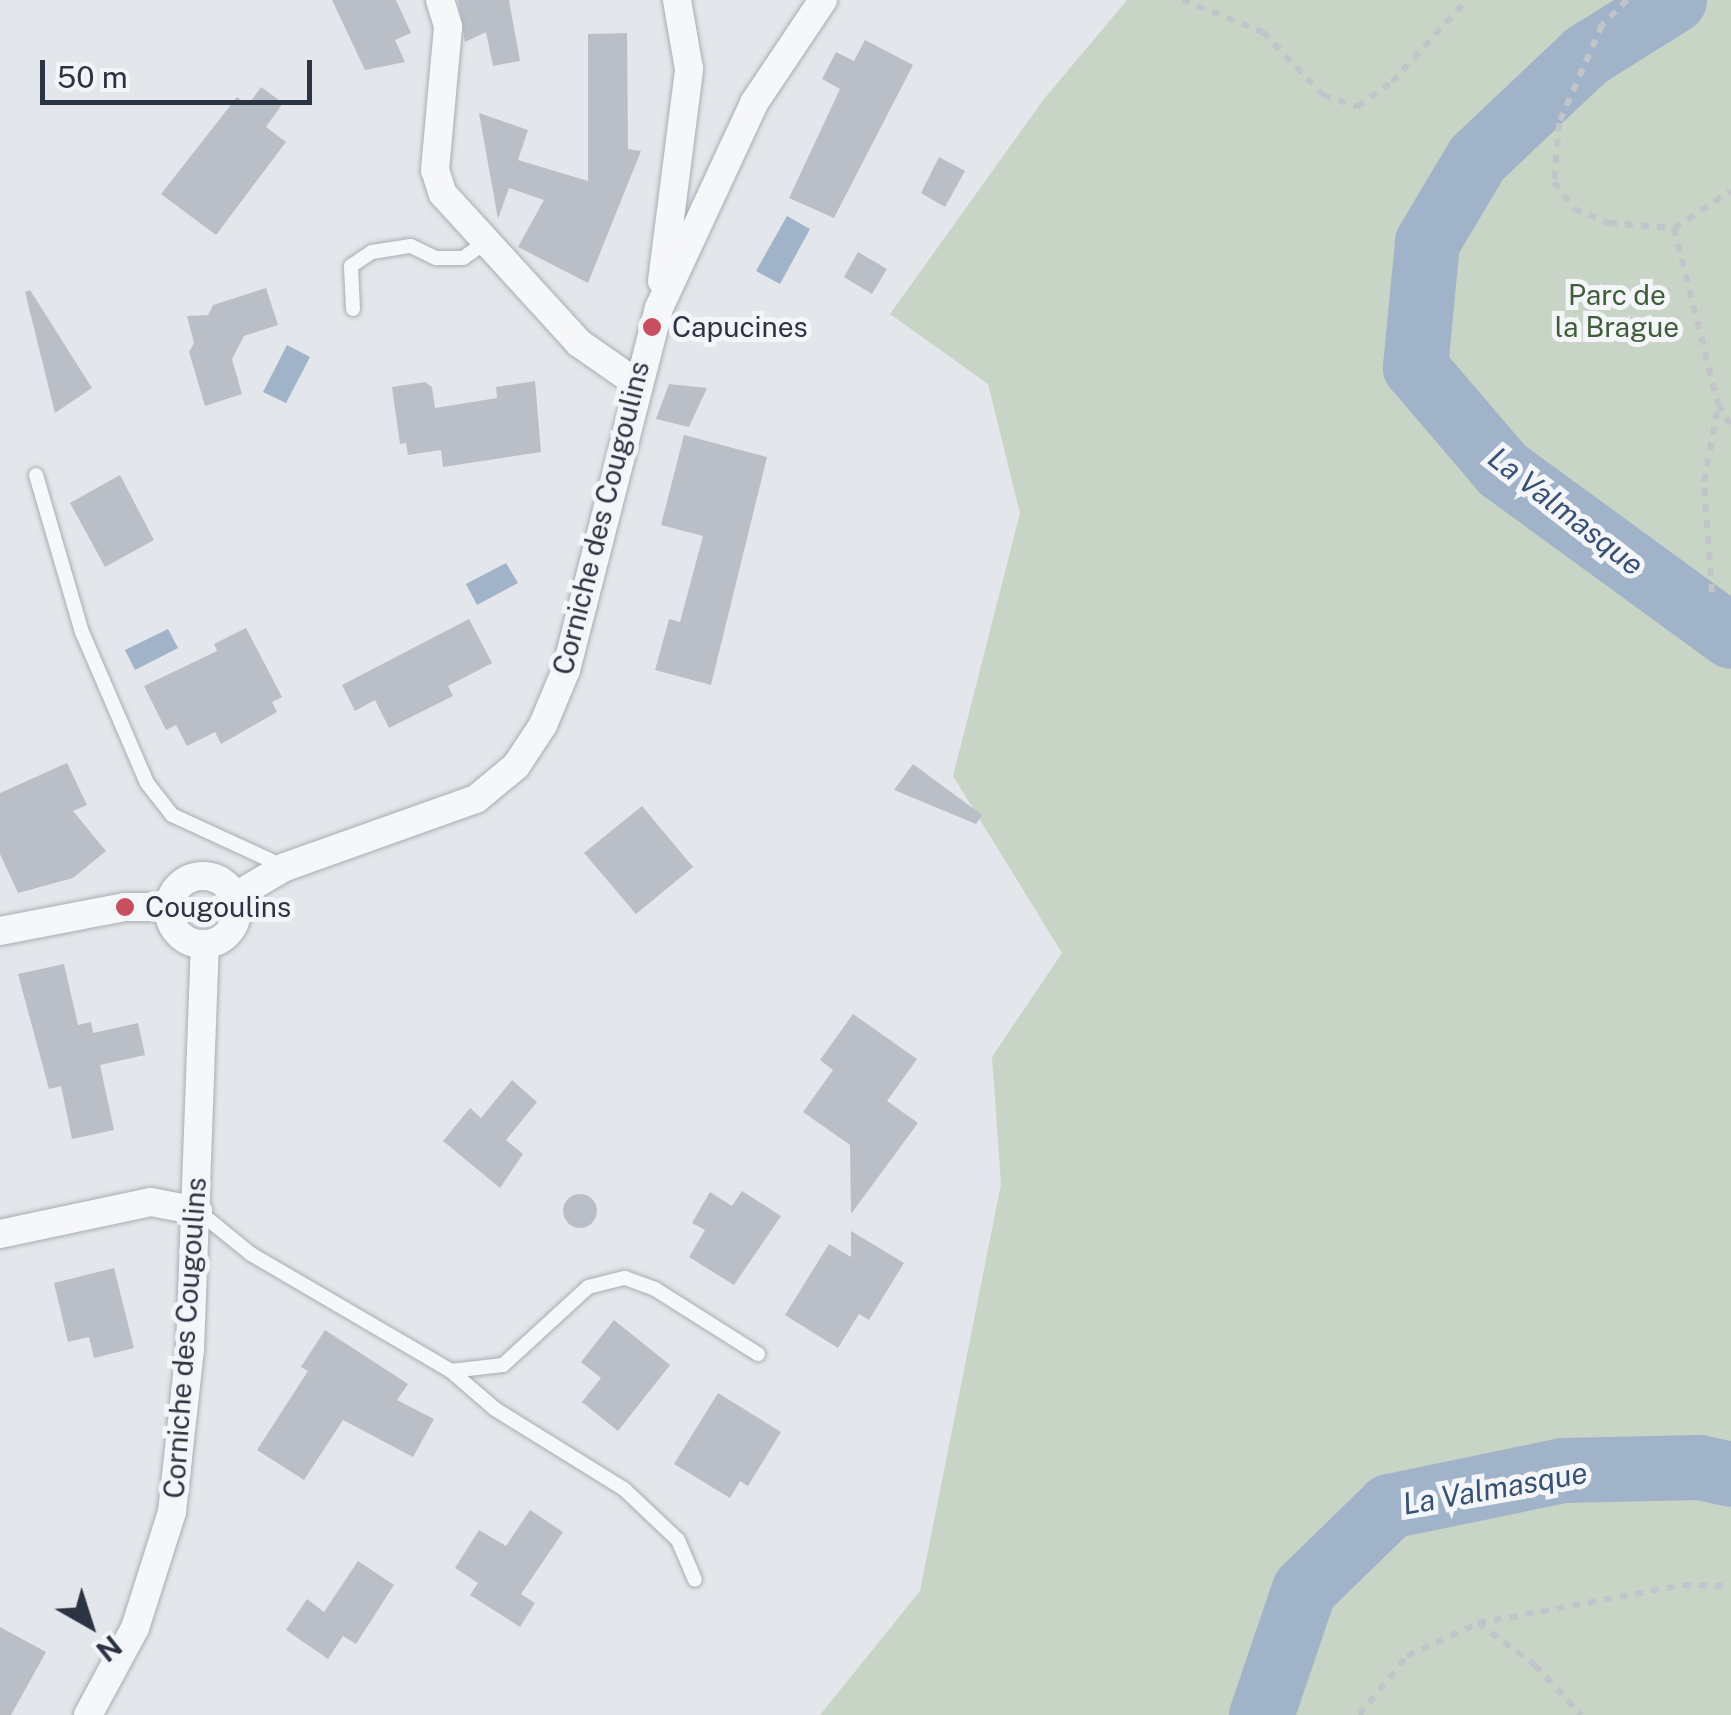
<!DOCTYPE html>
<style>
body{margin:0}
#map{position:relative;width:1731px;height:1715px;overflow:hidden;background:#e3e6ea;font-family:"Public Sans",sans-serif}
div>[style]{position:absolute}
[style*='--x']{left:calc(var(--x)*1px);top:calc(var(--y)*1px);width:calc(var(--w)*1px);rotate:calc(var(--a)*1deg)}
.green>*{inset:0;background:#c8d4c5}
.water>*{inset:0;background:#a0b3c8}
.river>*{height:65px;margin:-32.5px;padding:0 32.5px;transform-origin:32.5px;border-radius:32.5px;background:#a0b3c8}
.building>*{inset:0;background:#babfc7}
.round{border-radius:50%}
.path>*{height:6px;margin-top:-3px;transform-origin:0;background:repeating-linear-gradient(90deg,#c1c4c9 0 8px,transparent 0 16px)}
.roads{filter:drop-shadow(0 0 2px #a8adb4) drop-shadow(0 0 2px #a8adb4)}
.lane>*{height:14px;margin:-7px;padding:0 7px;transform-origin:7px;border-radius:7px;background:#f6f7f9}
.street>*{height:28px;margin:-14px;padding:0 14px;transform-origin:14px;border-radius:14px;background:#f6f7f9}
.street>.ring{margin:-14px;padding:0;box-sizing:content-box;background:none;border:28px solid #f6f7f9;border-radius:50%}
.dots>*{width:28px;height:28px;translate:-50% -50%;box-sizing:border-box;border:5px solid #f3f5f8;border-radius:50%}
span{translate:-50% -50%;white-space:nowrap;text-align:center;line-height:1.15;-webkit-text-stroke:10px #f3f5f8;paint-order:stroke}
.park-label{font-size:28px;color:#3f5d3a}
.poi-label{font-size:28px;color:#2c3342}
.left{translate:0 -50%;text-align:left}
.street-label{font-size:28px;color:#2c3342}
.water-label{font-size:30px;color:#375174;font-style:italic}
.north{position:absolute;left:40px;top:1575px;width:100px;height:100px;-webkit-text-stroke:8px #f3f5f8;paint-order:stroke;rotate:141deg;font-size:28px;font-weight:700;line-height:40px;text-align:center;color:#2c3342}
.north::after{content:'';display:block;margin:auto;width:35px;height:45px;background:#2c3342;clip-path:polygon(50% 0,100% 100%,50% 72%,0 100%)}
.scale{position:absolute;left:40px;top:60px;width:272px;height:45px;box-sizing:border-box;border:5px solid #2c3342;border-top:0;padding-left:12px;font-size:30px;line-height:35px;white-space:nowrap;color:#2c3342;-webkit-text-stroke:8px #f3f5f8;paint-order:stroke}
</style>
<div id="map">
<div class="green">
<div style="clip-path:polygon(1127px 0,1731px 0,1731px 1715px,820px 1715px,920px 1591px,1001px 1184px,992px 1057px,1062px 953px,953px 776px,1020px 513px,988px 384px,890px 314px,1044px 99px)"></div>
</div>
<div class="water">
<div style="clip-path:polygon(787px 216px,810px 229px,780px 284px,756px 271px)"></div>
<div style="clip-path:polygon(287px 345px,310px 357px,286px 403px,263px 392px)"></div>
<div style="clip-path:polygon(506px 563px,518px 583px,477px 605px,466px 584px)"></div>
<div style="clip-path:polygon(168px 629px,178px 648px,135px 670px,125px 650px)"></div>
</div>
<div class="river">
<div style="--x:1674;--y:0;--w:104;--a:148"></div>
<div style="--x:1586;--y:55;--w:150;--a:136.6"></div>
<div style="--x:1477;--y:158;--w:98;--a:120.8"></div>
<div style="--x:1427;--y:242;--w:126;--a:95.5"></div>
<div style="--x:1415;--y:367;--w:134;--a:49.5"></div>
<div style="--x:1502;--y:469;--w:283;--a:36.1"></div>
<div style="--x:1261;--y:1715;--w:133;--a:-71.2"></div>
<div style="--x:1304;--y:1589;--w:119;--a:-44.3"></div>
<div style="--x:1389;--y:1506;--w:178;--a:-11.7"></div>
<div style="--x:1563;--y:1470;--w:136;--a:-1.3"></div>
<div style="--x:1699;--y:1467;--w:33;--a:12"></div>
</div>
<div class="building">
<div style="clip-path:polygon(332px 0,396px 0,411px 33px,395px 40px,405px 62px,365px 70px)"></div>
<div style="clip-path:polygon(458px 0,509px 0,520px 61px,493px 66px,486px 32px,465px 42px)"></div>
<div style="clip-path:polygon(627px 33px,628px 149px,641px 151px,588px 283px,518px 247px,544px 200px,509px 188px,498px 219px,479px 113px,528px 130px,518px 160px,588px 181px,588px 34px)"></div>
<div style="clip-path:polygon(865px 40px,913px 65px,834px 218px,789px 198px,840px 89px,822px 79px,836px 52px,854px 61px)"></div>
<div style="clip-path:polygon(261px 87px,283px 103px,266px 127px,286px 142px,216px 235px,161px 194px,237px 97px,248px 105px)"></div>
<div style="clip-path:polygon(939px 157px,965px 171px,945px 207px,921px 193px)"></div>
<div style="clip-path:polygon(858px 252px,887px 269px,872px 294px,844px 277px)"></div>
<div style="clip-path:polygon(266px 288px,278px 325px,244px 336px,232px 359px,242px 394px,205px 406px,189px 352px,194px 343px,187px 316px,208px 315px,213px 305px)"></div>
<div style="clip-path:polygon(30px 290px,92px 388px,55px 413px,25px 292px)"></div>
<div style="clip-path:polygon(535px 381px,541px 452px,443px 467px,441px 450px,408px 455px,406px 443px,400px 444px,392px 387px,425px 382px,432px 387px,435px 408px,497px 398px,496px 387px)"></div>
<div style="clip-path:polygon(669px 384px,707px 388px,689px 427px,656px 419px)"></div>
<div style="clip-path:polygon(684px 435px,767px 457px,711px 685px,655px 670px,669px 619px,680px 622px,703px 536px,661px 525px)"></div>
<div style="clip-path:polygon(120px 475px,154px 540px,105px 567px,70px 503px)"></div>
<div style="clip-path:polygon(469px 619px,492px 663px,448px 686px,453px 696px,389px 728px,375px 700px,355px 711px,342px 685px)"></div>
<div style="clip-path:polygon(246px 628px,282px 697px,272px 702px,277px 712px,221px 744px,215px 732px,187px 746px,176px 725px,166px 730px,144px 686px,217px 651px,214px 644px)"></div>
<div style="clip-path:polygon(67px 763px,87px 805px,73px 811px,106px 851px,73px 878px,18px 893px,0 854px,0 793px)"></div>
<div style="clip-path:polygon(913px 764px,982px 815px,976px 824px,894px 790px)"></div>
<div style="clip-path:polygon(642px 806px,693px 867px,636px 914px,584px 853px)"></div>
<div style="clip-path:polygon(64px 964px,78px 1025px,91px 1022px,93px 1033px,138px 1023px,145px 1055px,100px 1065px,114px 1130px,72px 1139px,61px 1086px,49px 1089px,18px 974px)"></div>
<div style="clip-path:polygon(853px 1014px,917px 1059px,887px 1101px,918px 1123px,851px 1214px,850px 1145px,803px 1112px,833px 1070px,820px 1060px)"></div>
<div style="clip-path:polygon(512px 1080px,537px 1102px,506px 1140px,523px 1154px,500px 1188px,443px 1141px,470px 1108px,481px 1118px)"></div>
<div style="clip-path:polygon(742px 1191px,781px 1216px,734px 1285px,689px 1257px,705px 1230px,692px 1223px,710px 1192px,732px 1206px)"></div>
<div class="round" style="left:563px;top:1194px;width:34px;height:34px"></div>
<div style="clip-path:polygon(851px 1231px,904px 1263px,869px 1320px,859px 1314px,838px 1348px,785px 1315px,829px 1244px,851px 1257px)"></div>
<div style="clip-path:polygon(114px 1268px,134px 1348px,94px 1358px,89px 1337px,68px 1342px,54px 1283px)"></div>
<div style="clip-path:polygon(614px 1320px,670px 1365px,618px 1431px,582px 1402px,601px 1378px,581px 1362px)"></div>
<div style="clip-path:polygon(325px 1330px,408px 1384px,397px 1400px,434px 1419px,413px 1457px,343px 1420px,304px 1480px,257px 1450px,308px 1371px,301px 1367px)"></div>
<div style="clip-path:polygon(718px 1393px,781px 1432px,748px 1486px,740px 1481px,730px 1498px,674px 1464px)"></div>
<div style="clip-path:polygon(530px 1510px,563px 1532px,521px 1594px,535px 1603px,520px 1627px,470px 1595px,478px 1583px,455px 1568px,479px 1530px,506px 1546px)"></div>
<div style="clip-path:polygon(358px 1561px,394px 1585px,356px 1644px,343px 1636px,328px 1659px,286px 1630px,307px 1599px,324px 1612px)"></div>
<div style="clip-path:polygon(0 1627px,46px 1652px,11px 1715px,0 1715px)"></div>
</div>
<div class="path">
<div style="--x:1182;--y:0;--w:87;--a:21.6"></div>
<div style="--x:1263;--y:32;--w:87;--a:46.4"></div>
<div style="--x:1323;--y:95;--w:36;--a:19"></div>
<div style="--x:1357;--y:107;--w:43;--a:-35.5"></div>
<div style="--x:1392;--y:82;--w:111;--a:-47.6"></div>
<div style="--x:1627;--y:0;--w:35;--a:135"></div>
<div style="--x:1602;--y:25;--w:107;--a:113.7"></div>
<div style="--x:1559;--y:123;--w:59;--a:94.8"></div>
<div style="--x:1554;--y:182;--w:34;--a:53"></div>
<div style="--x:1574;--y:209;--w:38;--a:22"></div>
<div style="--x:1609;--y:223;--w:65;--a:4.4"></div>
<div style="--x:1674;--y:228;--w:68;--a:-33"></div>
<div style="--x:1674;--y:228;--w:181;--a:76"></div>
<div style="--x:1718;--y:404;--w:26;--a:59"></div>
<div style="--x:1712;--y:592;--w:110;--a:-94.2"></div>
<div style="--x:1704;--y:482;--w:77;--a:-79.6"></div>
<div style="--x:1478;--y:1623;--w:71;--a:36.4"></div>
<div style="--x:1535;--y:1665;--w:68;--a:47.4"></div>
<div style="--x:1359;--y:1715;--w:76;--a:-50.9"></div>
<div style="--x:1407;--y:1656;--w:78;--a:-24.9"></div>
<div style="--x:1478;--y:1623;--w:208;--a:-10.5"></div>
<div style="--x:1683;--y:1585;--w:48;--a:1.2"></div>
</div>
<div class="roads">
<div class="lane">
<div style="--x:353;--y:309;--w:43;--a:-92.7"></div>
<div style="--x:351;--y:266;--w:25;--a:-34"></div>
<div style="--x:372;--y:252;--w:39;--a:-9"></div>
<div style="--x:411;--y:246;--w:28;--a:26"></div>
<div style="--x:436;--y:258;--w:27;--a:0"></div>
<div style="--x:463;--y:258;--w:28;--a:-35"></div>
<div style="--x:36;--y:475;--w:164;--a:73.7"></div>
<div style="--x:82;--y:632;--w:164;--a:66.7"></div>
<div style="--x:147;--y:783;--w:41;--a:52"></div>
<div style="--x:172;--y:815;--w:124;--a:24.7"></div>
<div style="--x:198;--y:1211;--w:68;--a:39.1"></div>
<div style="--x:251;--y:1254;--w:232;--a:30.3"></div>
<div style="--x:451;--y:1371;--w:58;--a:40.8"></div>
<div style="--x:495;--y:1409;--w:152;--a:31.8"></div>
<div style="--x:624;--y:1489;--w:74;--a:43.4"></div>
<div style="--x:678;--y:1540;--w:43;--a:67"></div>
<div style="--x:451;--y:1371;--w:52;--a:-6.6"></div>
<div style="--x:503;--y:1365;--w:115;--a:-42.5"></div>
<div style="--x:588;--y:1287;--w:38;--a:-14"></div>
<div style="--x:625;--y:1278;--w:32;--a:20"></div>
<div style="--x:655;--y:1289;--w:122;--a:32.3"></div>
</div>
<div class="street">
<div style="--x:440;--y:0;--w:28;--a:73"></div>
<div style="--x:448;--y:27;--w:144;--a:95.2"></div>
<div style="--x:435;--y:170;--w:25;--a:72"></div>
<div style="--x:443;--y:194;--w:202;--a:47.6"></div>
<div style="--x:579;--y:343;--w:68;--a:34.9"></div>
<div style="--x:662;--y:281;--w:214;--a:-82.7"></div>
<div style="--x:689;--y:69;--w:70;--a:-99.9"></div>
<div class="ring" style="left:169px;top:876px;width:40px;height:40px"></div>
<div style="--x:234;--y:897;--w:59;--a:-30.5"></div>
<div style="--x:285;--y:867;--w:203;--a:-19.6"></div>
<div style="--x:476;--y:799;--w:52;--a:-39.5"></div>
<div style="--x:516;--y:766;--w:49;--a:-56.6"></div>
<div style="--x:543;--y:725;--w:60;--a:-67.3"></div>
<div style="--x:566;--y:670;--w:374;--a:-75.6"></div>
<div style="--x:659;--y:308;--w:226;--a:-65.1"></div>
<div style="--x:754;--y:103;--w:124;--a:-56.2"></div>
<div style="--x:0;--y:931;--w:127;--a:-10.9"></div>
<div style="--x:125;--y:907;--w:44;--a:0"></div>
<div style="--x:0;--y:1234;--w:154;--a:-12"></div>
<div style="--x:151;--y:1202;--w:48;--a:10.8"></div>
<div style="--x:88;--y:1715;--w:99;--a:-61.6"></div>
<div style="--x:135;--y:1628;--w:122;--a:-72.3"></div>
<div style="--x:172;--y:1512;--w:163;--a:-83.7"></div>
<div style="--x:190;--y:1350;--w:405;--a:-87.9"></div>
</div>
</div>
<div class="dots">
<div style="left:652px;top:327px;background:#c84f5f"></div>
<div style="left:125px;top:907px;background:#c84f5f"></div>
</div>
<div class="park-label">
<span style="left:1617px;top:311px">Parc de<br>la Brague</span>
</div>
<div class="poi-label">
<span class="left" style="left:672px;top:327px">Capucines</span>
<span class="left" style="left:145px;top:907px">Cougoulins</span>
</div>
<div class="street-label">
<span style="left:601px;top:518px;rotate:-76deg">Corniche des Cougoulins</span>
<span style="left:185px;top:1338px;rotate:-86deg">Corniche des Cougoulins</span>
</div>
<div class="water-label">
<span style="left:1566px;top:511px;rotate:38deg">La Valmasque</span>
<span style="left:1495px;top:1488px;rotate:-10deg">La Valmasque</span>
</div>
<div class="north">N</div>
<div class="scale">50 m</div>
</div>
